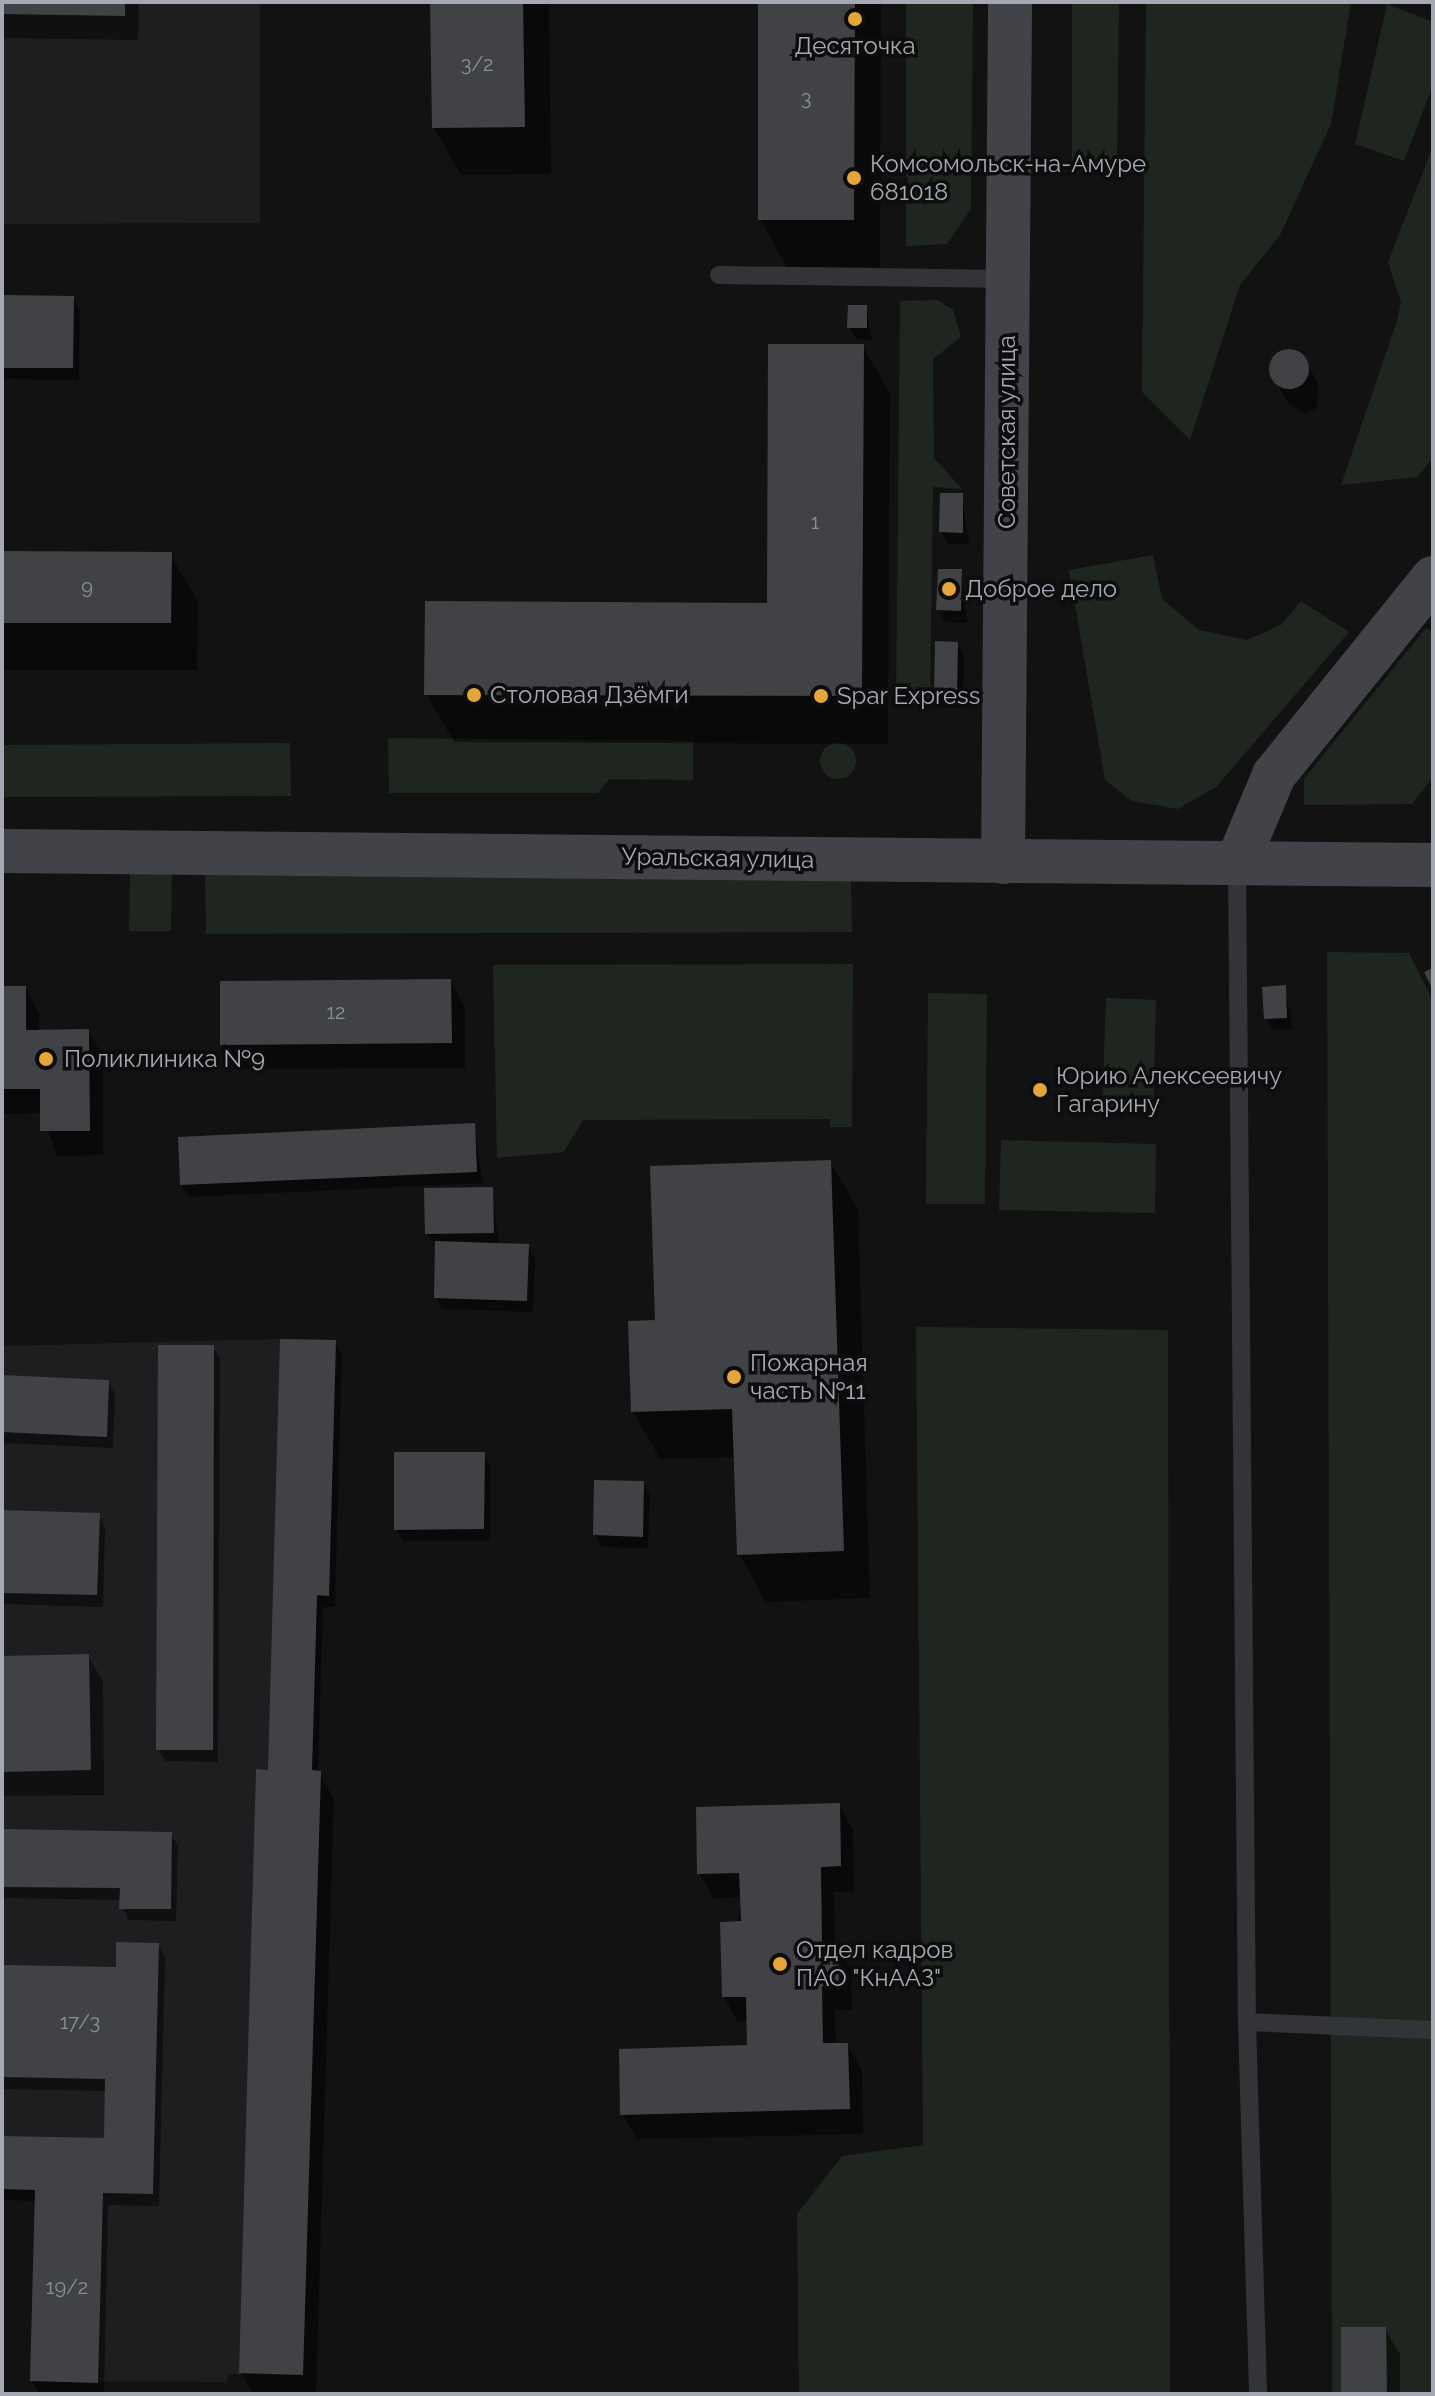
<!DOCTYPE html>
<meta charset="utf-8">
<style>
body{margin:0}
#map{position:relative;width:1435px;height:2396px;overflow:hidden;background:#121213;font-family:Raleway,sans-serif}
div>[style]{position:absolute}
[style*='--x']{left:calc(var(--x)*1px);top:calc(var(--y)*1px);width:calc(var(--w)*1px);rotate:calc(var(--a)*1deg)}
.built>*{inset:0;background:#1e1e20}
.green>*{inset:0;background:#1f261f}
.round{border-radius:50%}
.shadow>*{inset:0;background:#0007}
.building>*{inset:0;background:#414246}
.lane>*{height:18px;margin:-9px;padding:0 9px;transform-origin:9px;border-radius:9px;background:#333438}
.secondary>*{height:44px;margin:-22px;padding:0 22px;transform-origin:22px;border-radius:22px;background:#414348}
.dots>*{width:22px;height:22px;translate:-50% -50%;box-sizing:border-box;border:4px solid #0d0d0e;border-radius:50%}
span{translate:-50% -50%;white-space:nowrap;text-align:center;line-height:1.15;-webkit-text-stroke:7px #0d0d0e;paint-order:stroke}
.number-label{font-size:20px;color:#8b8f98}
.number-label span{-webkit-text-stroke-width:0}
.poi-label{font-size:24px;color:#a4a9b3}
.left{translate:0 -50%;text-align:left}
.street-label{font-size:24px;color:#a4a9b3}
.frame{position:absolute;inset:0;border:4px solid #a4a9b3;pointer-events:none}
</style>
<div id="map">
<div class="built">
<div style="clip-path:polygon(2px 2px,260px 2px,260px 223px,2px 224px)"></div>
<div style="clip-path:polygon(280px 1339px,336px 1340px,329px 1596px,317px 1596px,312px 1770px,321px 1771px,303px 2375px,228px 2374px,226px 2382px,30px 2381px,35px 2190px,2px 2189px,2px 1346px)"></div>
</div>
<div class="green">
<div style="clip-path:polygon(906px 2px,973px 2px,971px 209px,947px 244px,906px 246px)"></div>
<div style="clip-path:polygon(1072px 2px,1119px 2px,1117px 169px,1072px 168px)"></div>
<div style="clip-path:polygon(1146px 2px,1351px 2px,1331px 124px,1280px 235px,1240px 285px,1190px 440px,1142px 392px)"></div>
<div style="clip-path:polygon(1387px 4px,1433px 22px,1433px 85px,1404px 161px,1355px 144px)"></div>
<div style="clip-path:polygon(1433px 146px,1433px 458px,1417px 477px,1341px 485px,1397px 321px,1401px 302px,1388px 262px)"></div>
<div style="clip-path:polygon(938px 300px,953px 310px,961px 337px,933px 359px,934px 458px,962px 489px,933px 487px,930px 705px,896px 704px,900px 301px)"></div>
<div style="clip-path:polygon(1153px 555px,1162px 599px,1199px 630px,1247px 640px,1281px 625px,1301px 601px,1349px 632px,1216px 787px,1178px 809px,1132px 801px,1105px 780px,1069px 570px)"></div>
<div style="clip-path:polygon(1426px 628px,1433px 632px,1433px 777px,1412px 804px,1304px 805px,1304px 779px)"></div>
<div style="clip-path:polygon(388px 738px,693px 741px,693px 780px,609px 779px,598px 793px,389px 793px)"></div>
<div class="round" style="left:820px;top:743px;width:36px;height:36px"></div>
<div style="clip-path:polygon(290px 743px,291px 796px,2px 797px,2px 745px)"></div>
<div style="clip-path:polygon(130px 870px,172px 871px,171px 931px,129px 931px)"></div>
<div style="clip-path:polygon(205px 875px,851px 876px,852px 932px,206px 934px)"></div>
<div style="clip-path:polygon(1327px 952px,1409px 953px,1433px 1001px,1433px 2394px,1332px 2394px)"></div>
<div style="clip-path:polygon(853px 964px,852px 1127px,830px 1127px,830px 1119px,583px 1120px,564px 1152px,497px 1158px,493px 965px)"></div>
<div style="clip-path:polygon(928px 993px,987px 994px,985px 1204px,926px 1204px)"></div>
<div style="clip-path:polygon(1106px 998px,1156px 1000px,1153px 1113px,1102px 1111px)"></div>
<div style="clip-path:polygon(1001px 1140px,1156px 1144px,1155px 1213px,999px 1210px)"></div>
<div style="clip-path:polygon(916px 1327px,1168px 1330px,1170px 2394px,799px 2394px,797px 2214px,842px 2156px,923px 2145px)"></div>
</div>
<div class="shadow">
<div style="clip-path:polygon(2px 2px,139px 2px,138px 40px,2px 38px)"></div>
<div style="clip-path:polygon(432px 2px,549px 2px,551px 174px,461px 175px,434px 128px)"></div>
<div style="clip-path:polygon(760px 2px,881px 2px,880px 267px,787px 267px,760px 219px)"></div>
<div style="clip-path:polygon(2px 297px,73px 298px,80px 310px,79px 380px,2px 379px)"></div>
<div style="clip-path:polygon(866px 307px,872px 340px,856px 339px,849px 327px)"></div>
<div style="clip-path:polygon(863px 346px,890px 394px,888px 744px,454px 742px,426px 694px,769px 605px)"></div>
<div style="clip-path:polygon(1279px 354px,1304px 358px,1318px 383px,1317px 408px,1304px 413px,1289px 404px,1274px 379px)"></div>
<div style="clip-path:polygon(962px 495px,969px 544px,948px 544px,941px 532px)"></div>
<div style="clip-path:polygon(2px 553px,170px 554px,198px 601px,197px 670px,2px 670px)"></div>
<div style="clip-path:polygon(961px 571px,967px 623px,945px 622px,938px 610px)"></div>
<div style="clip-path:polygon(957px 644px,964px 656px,963px 708px,943px 708px,936px 696px)"></div>
<div style="clip-path:polygon(450px 981px,465px 1006px,465px 1068px,236px 1069px,222px 1044px)"></div>
<div style="clip-path:polygon(1285px 987px,1293px 1029px,1273px 1030px,1266px 1018px)"></div>
<div style="clip-path:polygon(2px 988px,25px 988px,39px 1013px,39px 1032px,88px 1031px,103px 1056px,103px 1155px,57px 1156px,42px 1113px,2px 1114px)"></div>
<div style="clip-path:polygon(474px 1125px,483px 1183px,189px 1197px,182px 1185px)"></div>
<div style="clip-path:polygon(830px 1162px,858px 1209px,870px 1598px,766px 1602px,739px 1554px,736px 1457px,660px 1459px,633px 1412px,657px 1322px)"></div>
<div style="clip-path:polygon(492px 1189px,499px 1245px,528px 1246px,535px 1258px,533px 1312px,442px 1309px,436px 1297px,437px 1246px,427px 1234px)"></div>
<div style="clip-path:polygon(335px 1342px,342px 1354px,335px 1607px,323px 1607px,318px 1773px,334px 1798px,316px 2394px,253px 2394px,241px 2373px,270px 1771px)"></div>
<div style="clip-path:polygon(213px 1347px,220px 1359px,218px 1762px,165px 1761px,158px 1749px)"></div>
<div style="clip-path:polygon(2px 1377px,108px 1382px,115px 1394px,113px 1448px,2px 1443px)"></div>
<div style="clip-path:polygon(484px 1454px,490px 1466px,490px 1541px,403px 1541px,396px 1529px)"></div>
<div style="clip-path:polygon(643px 1483px,650px 1495px,648px 1548px,602px 1547px,595px 1535px)"></div>
<div style="clip-path:polygon(2px 1512px,98px 1515px,105px 1527px,103px 1607px,2px 1604px)"></div>
<div style="clip-path:polygon(88px 1656px,103px 1681px,104px 1795px,2px 1796px,2px 1658px)"></div>
<div style="clip-path:polygon(839px 1805px,853px 1830px,854px 1891px,834px 1892px,835px 1944px,851px 1969px,852px 2010px,835px 2010px,836px 2045px,847px 2045px,862px 2070px,863px 2134px,637px 2139px,622px 2114px,749px 2047px,748px 2021px,738px 2022px,724px 1997px,742px 1897px,714px 1898px,699px 1873px)"></div>
<div style="clip-path:polygon(2px 1832px,171px 1834px,178px 1846px,176px 1921px,128px 1920px,121px 1900px,2px 1898px)"></div>
<div style="clip-path:polygon(158px 1945px,165px 1957px,159px 2206px,108px 2205px,104px 2394px,39px 2393px,32px 2381px,37px 2201px,2px 2200px,2px 2138px,106px 2140px,107px 2091px,2px 2089px,2px 1967px,118px 1969px)"></div>
<div style="clip-path:polygon(1385px 2329px,1400px 2354px,1400px 2394px,1343px 2394px)"></div>
</div>
<div class="building">
<div style="clip-path:polygon(2px 2px,125px 2px,125px 16px,2px 14px)"></div>
<div style="clip-path:polygon(430px 2px,523px 2px,525px 127px,432px 128px)"></div>
<div style="clip-path:polygon(758px 2px,855px 2px,854px 220px,758px 220px)"></div>
<div style="clip-path:polygon(2px 295px,74px 296px,73px 368px,2px 368px)"></div>
<div style="clip-path:polygon(848px 305px,867px 305px,867px 328px,847px 328px)"></div>
<div style="clip-path:polygon(768px 344px,864px 344px,862px 696px,424px 695px,425px 601px,767px 603px)"></div>
<div class="round" style="left:1269px;top:349px;width:40px;height:40px"></div>
<div style="clip-path:polygon(940px 493px,963px 493px,963px 533px,939px 532px)"></div>
<div style="clip-path:polygon(2px 551px,172px 552px,171px 623px,2px 623px)"></div>
<div style="clip-path:polygon(938px 569px,962px 569px,961px 611px,936px 610px)"></div>
<div style="clip-path:polygon(935px 641px,958px 642px,957px 697px,934px 697px)"></div>
<div style="clip-path:polygon(1433px 968px,1433px 990px,1424px 972px)"></div>
<div style="clip-path:polygon(451px 979px,452px 1043px,220px 1045px,220px 981px)"></div>
<div style="clip-path:polygon(1286px 985px,1287px 1018px,1264px 1019px,1262px 987px)"></div>
<div style="clip-path:polygon(2px 986px,26px 986px,26px 1030px,89px 1029px,90px 1131px,40px 1131px,40px 1089px,2px 1089px)"></div>
<div style="clip-path:polygon(475px 1123px,477px 1172px,180px 1185px,178px 1137px)"></div>
<div style="clip-path:polygon(831px 1160px,844px 1551px,737px 1555px,732px 1409px,631px 1412px,628px 1321px,655px 1320px,650px 1166px)"></div>
<div style="clip-path:polygon(493px 1187px,494px 1233px,425px 1234px,424px 1188px)"></div>
<div style="clip-path:polygon(435px 1241px,529px 1244px,527px 1301px,434px 1298px)"></div>
<div style="clip-path:polygon(280px 1339px,336px 1340px,329px 1596px,317px 1595px,312px 1770px,321px 1771px,303px 2375px,239px 2373px,256px 1769px,268px 1770px)"></div>
<div style="clip-path:polygon(158px 1345px,214px 1345px,213px 1750px,156px 1750px)"></div>
<div style="clip-path:polygon(2px 1375px,109px 1380px,107px 1437px,2px 1432px)"></div>
<div style="clip-path:polygon(394px 1452px,485px 1452px,484px 1529px,394px 1530px)"></div>
<div style="clip-path:polygon(594px 1480px,644px 1481px,643px 1537px,593px 1535px)"></div>
<div style="clip-path:polygon(2px 1510px,100px 1513px,97px 1595px,2px 1593px)"></div>
<div style="clip-path:polygon(89px 1654px,91px 1770px,2px 1772px,2px 1656px)"></div>
<div style="clip-path:polygon(840px 1803px,841px 1866px,821px 1867px,822px 1942px,838px 1942px,839px 1986px,822px 1986px,823px 2043px,848px 2043px,850px 2109px,620px 2115px,619px 2049px,747px 2045px,746px 1997px,722px 1997px,720px 1922px,741px 1921px,739px 1873px,697px 1874px,696px 1807px)"></div>
<div style="clip-path:polygon(2px 1829px,172px 1832px,171px 1909px,119px 1909px,120px 1888px,2px 1887px)"></div>
<div style="clip-path:polygon(116px 1942px,159px 1943px,153px 2194px,103px 2193px,98px 2383px,30px 2381px,35px 2190px,2px 2189px,2px 2136px,104px 2138px,105px 2079px,2px 2077px,2px 1965px,116px 1967px)"></div>
<div style="clip-path:polygon(1341px 2327px,1386px 2327px,1387px 2394px,1341px 2394px)"></div>
</div>
<div class="lane">
<div style="--x:719;--y:275;--w:289;--a:0.8"></div>
<div style="--x:1237;--y:863;--w:1159;--a:89.51"></div>
<div style="--x:1247;--y:2022;--w:372;--a:88.3"></div>
<div style="--x:1247;--y:2022;--w:186;--a:2.5"></div>
</div>
<div class="secondary">
<div style="--x:2;--y:851;--w:1431;--a:0.56"></div>
<div style="--x:1003;--y:862;--w:860;--a:-89.53"></div>
<div style="--x:1237;--y:863;--w:95;--a:-67.2"></div>
<div style="--x:1274;--y:775;--w:253;--a:-51.1"></div>
</div>
<div class="dots">
<div style="left:855px;top:19px;background:#e4a539"></div>
<div style="left:854px;top:178px;background:#e4a539"></div>
<div style="left:949px;top:589px;background:#e4a539"></div>
<div style="left:474px;top:695px;background:#e4a539"></div>
<div style="left:821px;top:696px;background:#e4a539"></div>
<div style="left:46px;top:1059px;background:#e4a539"></div>
<div style="left:1040px;top:1090px;background:#e4a539"></div>
<div style="left:734px;top:1377px;background:#e4a539"></div>
<div style="left:780px;top:1964px;background:#e4a539"></div>
</div>
<div class="number-label">
<span style="left:477px;top:64px">3/2</span>
<span style="left:806px;top:98px">3</span>
<span style="left:815px;top:522px">1</span>
<span style="left:87px;top:587px">9</span>
<span style="left:336px;top:1012px">12</span>
<span style="left:80px;top:2022px">17/3</span>
<span style="left:67px;top:2287px">19/2</span>
</div>
<div class="poi-label">
<span style="left:855px;top:46px">Десяточка</span>
<span class="left" style="left:870px;top:178px">Комсомольск-на-Амуре<br>681018</span>
<span class="left" style="left:965px;top:589px">Доброе дело</span>
<span class="left" style="left:490px;top:695px">Столовая Дзёмги</span>
<span class="left" style="left:837px;top:696px">Spar Express</span>
<span class="left" style="left:64px;top:1059px">Поликлиника №9</span>
<span class="left" style="left:1056px;top:1090px">Юрию Алексеевичу<br>Гагарину</span>
<span class="left" style="left:750px;top:1377px">Пожарная<br>часть №11</span>
<span class="left" style="left:796px;top:1964px">Отдел кадров<br>ПАО "КнААЗ"</span>
</div>
<div class="street-label">
<span style="left:1007px;top:432px;rotate:-90deg">Советская улица</span>
<span style="left:718px;top:858px;rotate:1deg">Уральская улица</span>
</div>
<div class="frame"></div>
</div>
